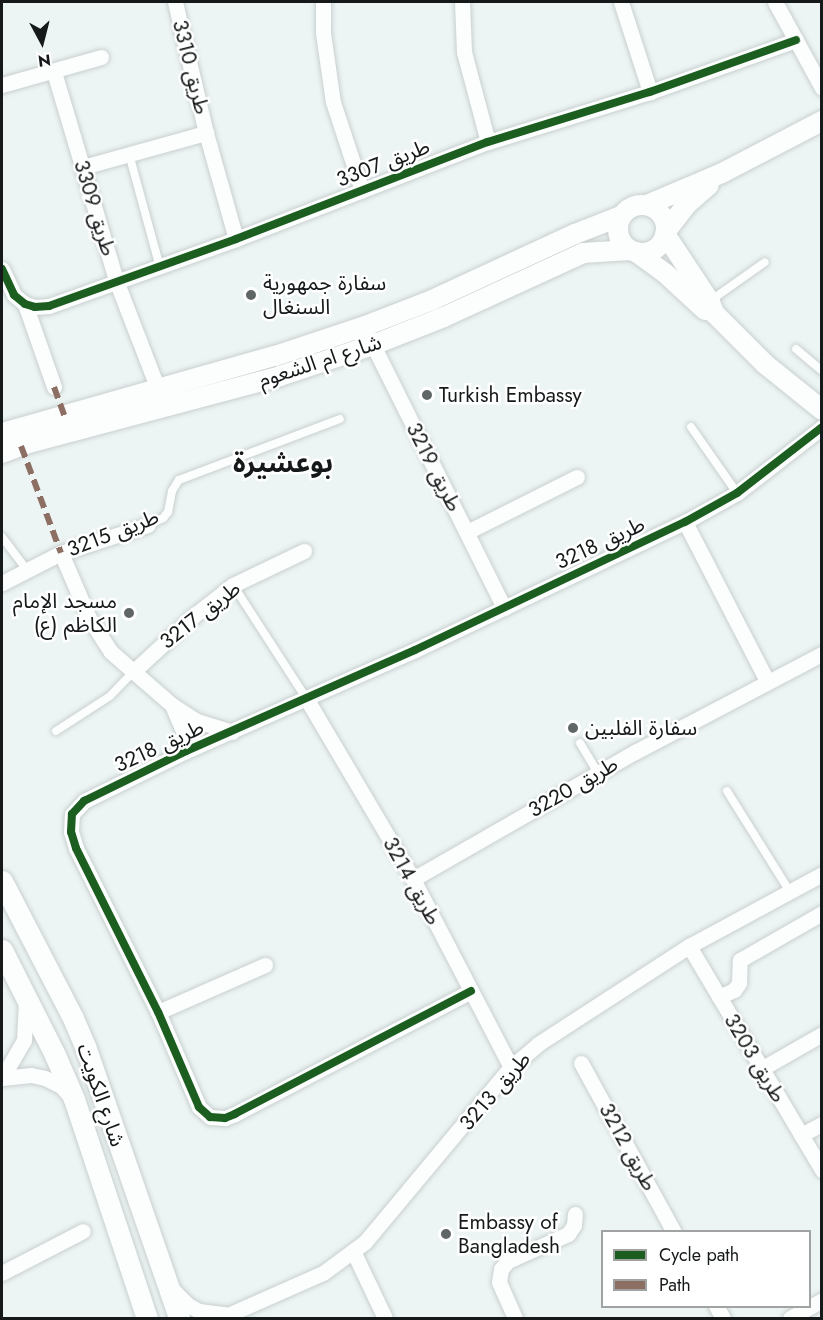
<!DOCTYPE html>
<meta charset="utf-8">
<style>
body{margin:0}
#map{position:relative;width:823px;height:1320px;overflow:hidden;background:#ecf4f4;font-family:Jost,"Noto Sans Arabic",sans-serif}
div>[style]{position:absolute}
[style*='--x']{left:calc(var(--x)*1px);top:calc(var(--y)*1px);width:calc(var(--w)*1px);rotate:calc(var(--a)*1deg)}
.roads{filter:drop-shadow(0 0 2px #c9cfcf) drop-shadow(0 0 2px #c9cfcf)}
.service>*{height:8px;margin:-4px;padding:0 4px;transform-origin:4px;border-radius:4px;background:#fcfdfd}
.minor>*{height:15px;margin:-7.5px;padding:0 7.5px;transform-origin:7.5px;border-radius:7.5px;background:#fcfdfd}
.tertiary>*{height:20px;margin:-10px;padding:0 10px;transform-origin:10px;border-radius:10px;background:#fcfdfd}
.tertiary>.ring{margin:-10px;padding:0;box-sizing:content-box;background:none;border:20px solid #fcfdfd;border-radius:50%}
.secondary>*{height:21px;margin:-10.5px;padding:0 10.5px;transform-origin:10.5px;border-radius:10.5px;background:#fcfdfd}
.quiet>*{height:6px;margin-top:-3px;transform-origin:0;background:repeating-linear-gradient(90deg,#8d6e63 0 12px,transparent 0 18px)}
.cycleway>*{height:8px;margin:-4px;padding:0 4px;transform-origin:4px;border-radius:4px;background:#1b5e20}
.dots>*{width:16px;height:16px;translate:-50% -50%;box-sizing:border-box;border:3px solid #fff;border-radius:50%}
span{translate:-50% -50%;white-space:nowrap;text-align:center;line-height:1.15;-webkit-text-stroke:5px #fff;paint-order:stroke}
.street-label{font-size:21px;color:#15191a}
.poi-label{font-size:21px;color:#15191a}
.left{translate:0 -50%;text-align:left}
.right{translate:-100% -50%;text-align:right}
.district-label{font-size:27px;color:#15191a;font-weight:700}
.frame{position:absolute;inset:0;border:3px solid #15191a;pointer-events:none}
.legend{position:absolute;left:601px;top:1230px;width:210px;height:78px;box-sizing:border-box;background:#fff;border:2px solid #a1a3a3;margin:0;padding:8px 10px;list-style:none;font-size:18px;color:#15191a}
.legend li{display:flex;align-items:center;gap:12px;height:30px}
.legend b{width:30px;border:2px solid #a1a3a3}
.north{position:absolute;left:12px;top:12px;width:60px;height:60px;-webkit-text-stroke:4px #fff;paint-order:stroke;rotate:173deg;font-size:16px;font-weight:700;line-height:24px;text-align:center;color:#15191a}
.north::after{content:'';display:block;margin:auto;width:21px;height:27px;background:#15191a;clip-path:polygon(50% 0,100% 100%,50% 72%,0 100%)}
</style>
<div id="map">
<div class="roads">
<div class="service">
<div style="--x:129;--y:154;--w:117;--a:74.7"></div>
<div style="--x:710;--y:301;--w:67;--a:-35.3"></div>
<div style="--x:796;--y:349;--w:34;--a:40"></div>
<div style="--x:691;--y:427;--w:80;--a:55.1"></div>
<div style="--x:148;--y:525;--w:17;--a:-25"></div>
<div style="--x:163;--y:518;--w:8;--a:-50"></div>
<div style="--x:168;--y:512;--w:21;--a:-79"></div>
<div style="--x:172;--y:491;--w:13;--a:-58"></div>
<div style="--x:179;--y:480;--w:172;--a:-20.8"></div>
<div style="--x:2;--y:537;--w:41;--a:52.9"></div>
<div style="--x:233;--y:585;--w:135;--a:57.1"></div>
<div style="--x:56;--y:731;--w:64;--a:-32.9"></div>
<div style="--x:110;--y:696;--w:35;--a:-46"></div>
<div style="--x:580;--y:743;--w:35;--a:59"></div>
<div style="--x:727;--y:791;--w:119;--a:58"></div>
</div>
<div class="minor">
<div style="--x:175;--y:2;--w:135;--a:76.7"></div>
<div style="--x:206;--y:133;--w:110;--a:74.2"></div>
<div style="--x:323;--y:2;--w:31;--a:90"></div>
<div style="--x:323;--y:33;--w:70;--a:81.8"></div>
<div style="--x:333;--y:102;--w:93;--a:71.8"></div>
<div style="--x:462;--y:2;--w:50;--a:87.7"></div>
<div style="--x:464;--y:52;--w:93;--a:75.1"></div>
<div style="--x:621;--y:2;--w:95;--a:72.1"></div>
<div style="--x:775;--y:2;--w:98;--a:61.3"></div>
<div style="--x:54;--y:72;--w:220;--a:73.4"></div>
<div style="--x:117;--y:283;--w:122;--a:68.9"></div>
<div style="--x:2;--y:85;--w:103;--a:-15.8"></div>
<div style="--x:83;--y:167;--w:128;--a:-15.5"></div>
<div style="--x:2;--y:269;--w:29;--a:65"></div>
<div style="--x:14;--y:295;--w:14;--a:39"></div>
<div style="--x:25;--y:304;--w:10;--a:17"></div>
<div style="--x:35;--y:307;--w:14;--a:-4"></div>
<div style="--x:49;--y:306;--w:199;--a:-19.7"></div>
<div style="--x:236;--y:239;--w:270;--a:-21.1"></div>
<div style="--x:488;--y:142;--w:170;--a:-17.2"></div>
<div style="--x:650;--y:92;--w:155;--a:-19.6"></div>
<div style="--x:25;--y:304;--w:88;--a:70.7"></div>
<div style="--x:369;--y:337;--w:303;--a:63.5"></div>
<div style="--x:685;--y:522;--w:179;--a:62.7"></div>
<div style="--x:467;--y:532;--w:123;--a:-26.6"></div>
<div style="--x:61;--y:553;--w:71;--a:66.7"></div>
<div style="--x:89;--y:618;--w:40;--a:57.1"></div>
<div style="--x:111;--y:652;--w:81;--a:41"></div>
<div style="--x:172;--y:705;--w:30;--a:33"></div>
<div style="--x:197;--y:721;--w:37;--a:17"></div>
<div style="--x:2;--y:583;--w:66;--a:-27"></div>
<div style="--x:61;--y:553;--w:91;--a:-17.8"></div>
<div style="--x:134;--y:671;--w:78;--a:-42.9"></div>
<div style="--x:191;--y:618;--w:53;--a:-38.2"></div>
<div style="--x:233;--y:585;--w:79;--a:-25.6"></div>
<div style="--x:306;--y:698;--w:210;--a:59.4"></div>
<div style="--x:413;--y:879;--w:212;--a:62.5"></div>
<div style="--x:172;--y:705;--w:30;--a:67"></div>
<div style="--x:184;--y:733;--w:18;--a:84"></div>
<div style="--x:413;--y:879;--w:256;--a:-29.8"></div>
<div style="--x:635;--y:752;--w:211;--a:-27.7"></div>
<div style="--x:689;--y:946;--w:261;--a:59.3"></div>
<div style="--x:471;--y:991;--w:266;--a:152.5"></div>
<div style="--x:235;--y:1114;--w:11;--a:158"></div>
<div style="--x:225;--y:1118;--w:15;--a:-176"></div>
<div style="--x:210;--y:1117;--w:15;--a:-138"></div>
<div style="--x:199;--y:1107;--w:103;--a:-113.3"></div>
<div style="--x:158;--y:1012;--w:183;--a:-116.6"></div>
<div style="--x:76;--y:848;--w:17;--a:-107"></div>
<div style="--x:71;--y:832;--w:18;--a:-87"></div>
<div style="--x:72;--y:814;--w:18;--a:-47"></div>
<div style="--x:84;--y:801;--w:114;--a:-26.1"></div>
<div style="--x:186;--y:751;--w:250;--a:-23.8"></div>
<div style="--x:415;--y:650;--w:299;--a:-25.4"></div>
<div style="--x:685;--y:522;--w:60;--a:-29.1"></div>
<div style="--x:737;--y:493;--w:108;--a:-37.8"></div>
<div style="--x:719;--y:997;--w:17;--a:-25"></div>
<div style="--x:734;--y:990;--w:9;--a:-54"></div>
<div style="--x:739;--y:983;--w:23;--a:-88"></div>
<div style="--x:740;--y:960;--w:95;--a:-29.8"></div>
<div style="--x:158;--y:1012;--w:117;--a:-23.7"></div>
<div style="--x:581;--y:1063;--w:193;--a:61.2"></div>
<div style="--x:761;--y:1069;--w:70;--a:-29.8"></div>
<div style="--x:2;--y:1078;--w:44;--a:-59.9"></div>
<div style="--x:24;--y:1040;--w:40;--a:-87.1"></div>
<div style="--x:2;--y:1078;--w:29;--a:-6"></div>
<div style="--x:31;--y:1075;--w:14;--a:12"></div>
<div style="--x:45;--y:1078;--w:18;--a:27"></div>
<div style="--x:61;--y:1086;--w:13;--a:48"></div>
<div style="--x:801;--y:1135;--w:24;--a:-28"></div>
<div style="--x:353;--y:1251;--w:74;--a:64.5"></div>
<div style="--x:2;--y:1273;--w:91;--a:-27.4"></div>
<div style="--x:171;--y:1288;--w:24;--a:45"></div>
<div style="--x:188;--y:1305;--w:13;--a:29"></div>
<div style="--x:199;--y:1311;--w:26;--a:7"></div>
<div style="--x:716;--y:1306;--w:14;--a:60"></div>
<div style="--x:221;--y:1318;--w:111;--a:-23.8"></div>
<div style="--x:323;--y:1273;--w:52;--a:-36.4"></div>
<div style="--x:365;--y:1242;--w:228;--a:-50.2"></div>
<div style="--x:511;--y:1067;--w:35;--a:-40"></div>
<div style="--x:538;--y:1044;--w:180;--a:-33"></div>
<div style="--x:689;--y:946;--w:151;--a:-28.4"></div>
<div style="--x:515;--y:1318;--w:39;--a:-114"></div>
<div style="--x:499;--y:1282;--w:13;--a:-81"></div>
<div style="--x:501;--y:1269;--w:11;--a:-49"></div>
<div style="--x:508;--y:1261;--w:66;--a:-24.2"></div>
<div style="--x:568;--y:1234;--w:11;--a:-56"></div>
<div style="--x:574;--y:1225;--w:11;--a:-85"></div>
<div style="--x:790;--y:1318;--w:37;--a:-29"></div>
</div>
<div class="tertiary">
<div class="ring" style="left:618px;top:205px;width:28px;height:28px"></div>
<div style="--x:647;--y:205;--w:82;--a:-23.1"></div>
<div style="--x:722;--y:173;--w:113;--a:-27.5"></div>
<div style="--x:666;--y:231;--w:33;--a:-52"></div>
<div style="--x:686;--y:205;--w:30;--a:-41"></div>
<div style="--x:665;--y:234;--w:82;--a:56.5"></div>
<div style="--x:710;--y:302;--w:12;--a:70"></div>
<div style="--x:714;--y:313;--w:72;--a:45"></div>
<div style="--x:765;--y:364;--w:73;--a:38.9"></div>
<div style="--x:636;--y:252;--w:37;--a:36"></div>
<div style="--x:666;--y:274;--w:53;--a:42.7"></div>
<div style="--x:2;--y:433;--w:284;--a:-15.8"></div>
<div style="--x:275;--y:356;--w:95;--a:-18.4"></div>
<div style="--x:365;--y:326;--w:72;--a:-21.2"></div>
<div style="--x:432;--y:300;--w:157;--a:-24.8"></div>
<div style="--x:575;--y:234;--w:49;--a:-21.4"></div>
<div style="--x:2;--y:453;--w:25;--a:-21"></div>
<div style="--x:25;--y:444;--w:264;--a:-14.9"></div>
<div style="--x:280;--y:376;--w:98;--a:-18.4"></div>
<div style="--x:373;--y:345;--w:76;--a:-21.5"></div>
<div style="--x:444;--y:317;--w:153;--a:-24.7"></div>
<div style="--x:583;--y:253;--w:47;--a:-3.7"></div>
</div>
<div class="secondary">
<div style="--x:2;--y:881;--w:154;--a:62.6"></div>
<div style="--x:73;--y:1018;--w:30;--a:67"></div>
<div style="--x:85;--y:1046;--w:288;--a:70.9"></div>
<div style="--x:2;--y:950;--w:118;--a:63.2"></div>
<div style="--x:55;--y:1055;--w:48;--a:66.6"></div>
<div style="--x:74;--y:1099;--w:231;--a:71.6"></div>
</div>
</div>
<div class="quiet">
<div style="--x:54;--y:387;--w:30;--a:70"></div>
<div style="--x:21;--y:446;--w:114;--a:69.5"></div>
</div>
<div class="cycleway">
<div style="--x:2;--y:269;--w:29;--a:65"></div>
<div style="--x:14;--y:295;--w:14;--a:39"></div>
<div style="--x:25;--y:304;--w:10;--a:17"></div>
<div style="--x:35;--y:307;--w:14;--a:-4"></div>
<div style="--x:49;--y:306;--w:199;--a:-19.7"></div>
<div style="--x:236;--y:239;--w:270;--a:-21.1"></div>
<div style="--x:488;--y:142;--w:170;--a:-17.2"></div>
<div style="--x:650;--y:92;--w:155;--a:-19.6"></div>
<div style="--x:471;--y:991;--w:266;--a:152.5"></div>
<div style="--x:235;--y:1114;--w:11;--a:158"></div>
<div style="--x:225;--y:1118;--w:15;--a:-176"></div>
<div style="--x:210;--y:1117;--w:15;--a:-138"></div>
<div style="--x:199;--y:1107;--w:103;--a:-113.3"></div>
<div style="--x:158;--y:1012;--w:183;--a:-116.6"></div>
<div style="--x:76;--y:848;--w:17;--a:-107"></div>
<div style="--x:71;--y:832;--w:18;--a:-87"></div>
<div style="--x:72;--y:814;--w:18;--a:-47"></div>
<div style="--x:84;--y:801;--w:114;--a:-26.1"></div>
<div style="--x:186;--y:751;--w:250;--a:-23.8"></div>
<div style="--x:415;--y:650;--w:299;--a:-25.4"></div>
<div style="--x:685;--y:522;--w:60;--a:-29.1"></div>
<div style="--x:737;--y:493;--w:108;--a:-37.8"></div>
</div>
<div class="dots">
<div style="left:251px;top:295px;background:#606666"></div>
<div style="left:427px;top:395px;background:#606666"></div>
<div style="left:129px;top:613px;background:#606666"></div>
<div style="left:573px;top:728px;background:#606666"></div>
<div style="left:446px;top:1234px;background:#606666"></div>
</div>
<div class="street-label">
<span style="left:191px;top:67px;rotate:76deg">طريق 3310</span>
<span style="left:383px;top:163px;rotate:-21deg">طريق 3307</span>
<span style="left:95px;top:208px;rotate:73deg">طريق 3309</span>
<span style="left:320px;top:361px;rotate:-18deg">شارع ام الشعوم</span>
<span style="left:434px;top:467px;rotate:63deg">طريق 3219</span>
<span style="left:113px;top:533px;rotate:-21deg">طريق 3215</span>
<span style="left:600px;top:543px;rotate:-25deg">طريق 3218</span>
<span style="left:200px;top:615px;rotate:-38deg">طريق 3217</span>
<span style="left:159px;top:746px;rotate:-25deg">طريق 3218</span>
<span style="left:573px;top:787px;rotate:-30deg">طريق 3220</span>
<span style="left:412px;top:881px;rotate:61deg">طريق 3214</span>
<span style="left:755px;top:1058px;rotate:59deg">طريق 3203</span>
<span style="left:495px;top:1091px;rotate:-49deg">طريق 3213</span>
<span style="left:101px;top:1095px;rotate:71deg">شارع الكويت</span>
<span style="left:628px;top:1147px;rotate:61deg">طريق 3212</span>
</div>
<div class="poi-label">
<span class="left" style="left:263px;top:295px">سفارة جمهورية<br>السنغال</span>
<span class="left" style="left:439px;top:395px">Turkish Embassy</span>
<span class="right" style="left:117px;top:613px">مسجد الإمام<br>الكاظم (ع)</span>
<span class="left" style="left:585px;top:728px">سفارة الفلبين</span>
<span class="left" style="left:458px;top:1234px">Embassy of<br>Bangladesh</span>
</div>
<div class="district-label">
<span style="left:283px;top:463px">بوعشيرة</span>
</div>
<div class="frame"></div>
<ul class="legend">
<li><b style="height:8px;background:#1b5e20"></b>Cycle path</li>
<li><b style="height:8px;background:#8d6e63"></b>Path</li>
</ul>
<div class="north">N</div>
</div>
